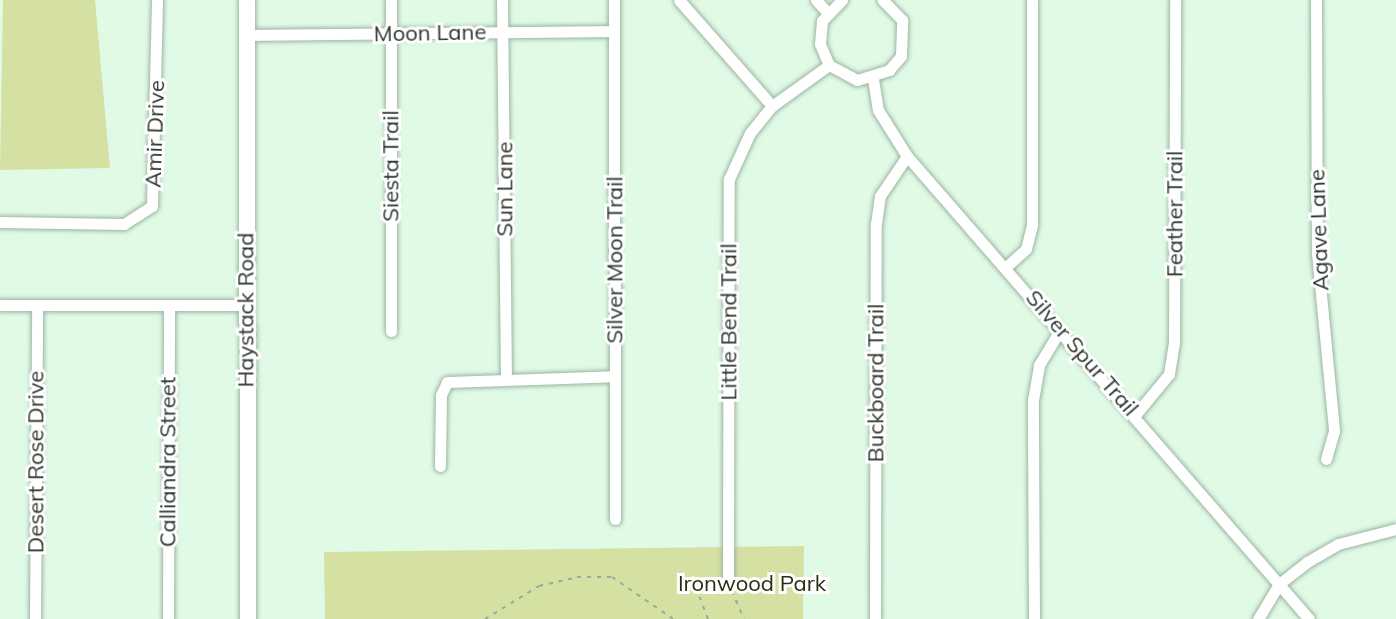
<!DOCTYPE html>
<style>
body{margin:0}
#map{position:relative;width:1396px;height:619px;overflow:hidden;background:#e0fae6;font-family:Mulish,sans-serif}
div>[style]{position:absolute}
[style*='--x']{left:calc(var(--x)*1px);top:calc(var(--y)*1px);width:calc(var(--w)*1px);rotate:calc(var(--a)*1deg)}
.green>*{inset:0;background:#d5e1a3}
.path>*{height:2px;margin-top:-1px;transform-origin:0;background:repeating-linear-gradient(90deg,#97ab9c 0 4px,transparent 0 10px)}
.roads{filter:drop-shadow(0 0 2px #9cb5a3) drop-shadow(0 0 2px #9cb5a3)}
.street>*{height:11px;margin:-5.5px;padding:0 5.5px;transform-origin:5.5px;border-radius:5.5px;background:#fff}
.secondary>*{height:16px;margin:-8px;padding:0 8px;transform-origin:8px;border-radius:8px;background:#fff}
span{translate:-50% -50%;white-space:nowrap;text-align:center;line-height:1.15;-webkit-text-stroke:6px #fff;paint-order:stroke}
.street-label{font-size:22px;color:#2c362f}
.park-label{font-size:22px;color:#2a2f11}
</style>
<div id="map">
<div class="green">
<div style="clip-path:polygon(3px 0,95px 0,110px 168px,0 170px)"></div>
<div style="clip-path:polygon(804px 546px,803px 619px,325px 619px,324px 552px)"></div>
</div>
<div class="path">
<div style="--x:732;--y:591;--w:30;--a:67"></div>
<div style="--x:485;--y:619;--w:63;--a:-31.4"></div>
<div style="--x:539;--y:586;--w:39;--a:-13"></div>
<div style="--x:577;--y:577;--w:35;--a:0"></div>
<div style="--x:612;--y:577;--w:74;--a:34.5"></div>
<div style="--x:708;--y:619;--w:31;--a:-111"></div>
<div style="--x:697;--y:590;--w:22;--a:-16"></div>
</div>
<div class="roads">
<div class="street">
<div style="--x:502;--y:0;--w:379;--a:89.4"></div>
<div style="--x:614;--y:0;--w:519;--a:89.89"></div>
<div style="--x:679;--y:0;--w:141;--a:48.7"></div>
<div style="--x:816;--y:0;--w:16;--a:47"></div>
<div style="--x:842;--y:0;--w:29;--a:134"></div>
<div style="--x:822;--y:21;--w:23;--a:95"></div>
<div style="--x:820;--y:44;--w:23;--a:67"></div>
<div style="--x:829;--y:65;--w:32;--a:28"></div>
<div style="--x:857;--y:80;--w:34;--a:-17"></div>
<div style="--x:889;--y:70;--w:18;--a:-49"></div>
<div style="--x:901;--y:56;--w:36;--a:-88"></div>
<div style="--x:902;--y:20;--w:28;--a:-134"></div>
<div style="--x:1316;--y:0;--w:253;--a:89.8"></div>
<div style="--x:1317;--y:253;--w:179;--a:84.5"></div>
<div style="--x:1334;--y:431;--w:29;--a:106"></div>
<div style="--x:247;--y:35;--w:367;--a:-0.6"></div>
<div style="--x:873;--y:79;--w:31;--a:81"></div>
<div style="--x:878;--y:110;--w:54;--a:57.8"></div>
<div style="--x:907;--y:156;--w:613;--a:49.03"></div>
<div style="--x:0;--y:222;--w:124;--a:0.9"></div>
<div style="--x:124;--y:224;--w:33;--a:-33"></div>
<div style="--x:152;--y:206;--w:206;--a:-88.6"></div>
<div style="--x:1007;--y:266;--w:25;--a:-42"></div>
<div style="--x:1026;--y:249;--w:25;--a:-76"></div>
<div style="--x:1032;--y:225;--w:225;--a:-90"></div>
<div style="--x:0;--y:305;--w:245;--a:0"></div>
<div style="--x:391;--y:331;--w:331;--a:-90"></div>
<div style="--x:1136;--y:414;--w:52;--a:-50.5"></div>
<div style="--x:1169;--y:374;--w:33;--a:-81"></div>
<div style="--x:1174;--y:341;--w:341;--a:-89.8"></div>
<div style="--x:440;--y:466;--w:71;--a:-89.2"></div>
<div style="--x:441;--y:395;--w:14;--a:-65"></div>
<div style="--x:447;--y:382;--w:168;--a:-2"></div>
<div style="--x:728;--y:580;--w:401;--a:-89.9"></div>
<div style="--x:729;--y:179;--w:51;--a:-65.5"></div>
<div style="--x:750;--y:133;--w:35;--a:-51"></div>
<div style="--x:772;--y:106;--w:70;--a:-35.7"></div>
<div style="--x:35;--y:619;--w:313;--a:-89.6"></div>
<div style="--x:168;--y:619;--w:314;--a:-89.8"></div>
<div style="--x:875;--y:619;--w:395;--a:-89.9"></div>
<div style="--x:876;--y:224;--w:28;--a:-82"></div>
<div style="--x:880;--y:196;--w:48;--a:-56"></div>
<div style="--x:1034;--y:619;--w:219;--a:-90.3"></div>
<div style="--x:1033;--y:400;--w:36;--a:-80"></div>
<div style="--x:1039;--y:365;--w:39;--a:-59"></div>
<div style="--x:1258;--y:619;--w:41;--a:-59"></div>
<div style="--x:1279;--y:584;--w:36;--a:-38"></div>
<div style="--x:1307;--y:562;--w:36;--a:-30"></div>
<div style="--x:1338;--y:544;--w:60;--a:-14.5"></div>
</div>
<div class="secondary">
<div style="--x:247;--y:0;--w:619;--a:89.91"></div>
</div>
</div>
<div class="street-label">
<span style="left:430px;top:33px;rotate:-1deg">Moon Lane</span>
<span style="left:155px;top:134px;rotate:-88deg">Amir Drive</span>
<span style="left:391px;top:166px;rotate:-90deg">Siesta Trail</span>
<span style="left:505px;top:189px;rotate:-90deg">Sun Lane</span>
<span style="left:1175px;top:214px;rotate:-90deg">Feather Trail</span>
<span style="left:1319px;top:230px;rotate:-92deg">Agave Lane</span>
<span style="left:615px;top:260px;rotate:-90deg">Silver Moon Trail</span>
<span style="left:246px;top:310px;rotate:-90deg">Haystack Road</span>
<span style="left:729px;top:322px;rotate:-90deg">Little Bend Trail</span>
<span style="left:1082px;top:353px;rotate:49deg">Silver Spur Trail</span>
<span style="left:876px;top:383px;rotate:-90deg">Buckboard Trail</span>
<span style="left:36px;top:462px;rotate:-90deg">Desert Rose Drive</span>
<span style="left:168px;top:462px;rotate:-90deg">Calliandra Street</span>
</div>
<div class="park-label">
<span style="left:752px;top:584px">Ironwood Park</span>
</div>
</div>
